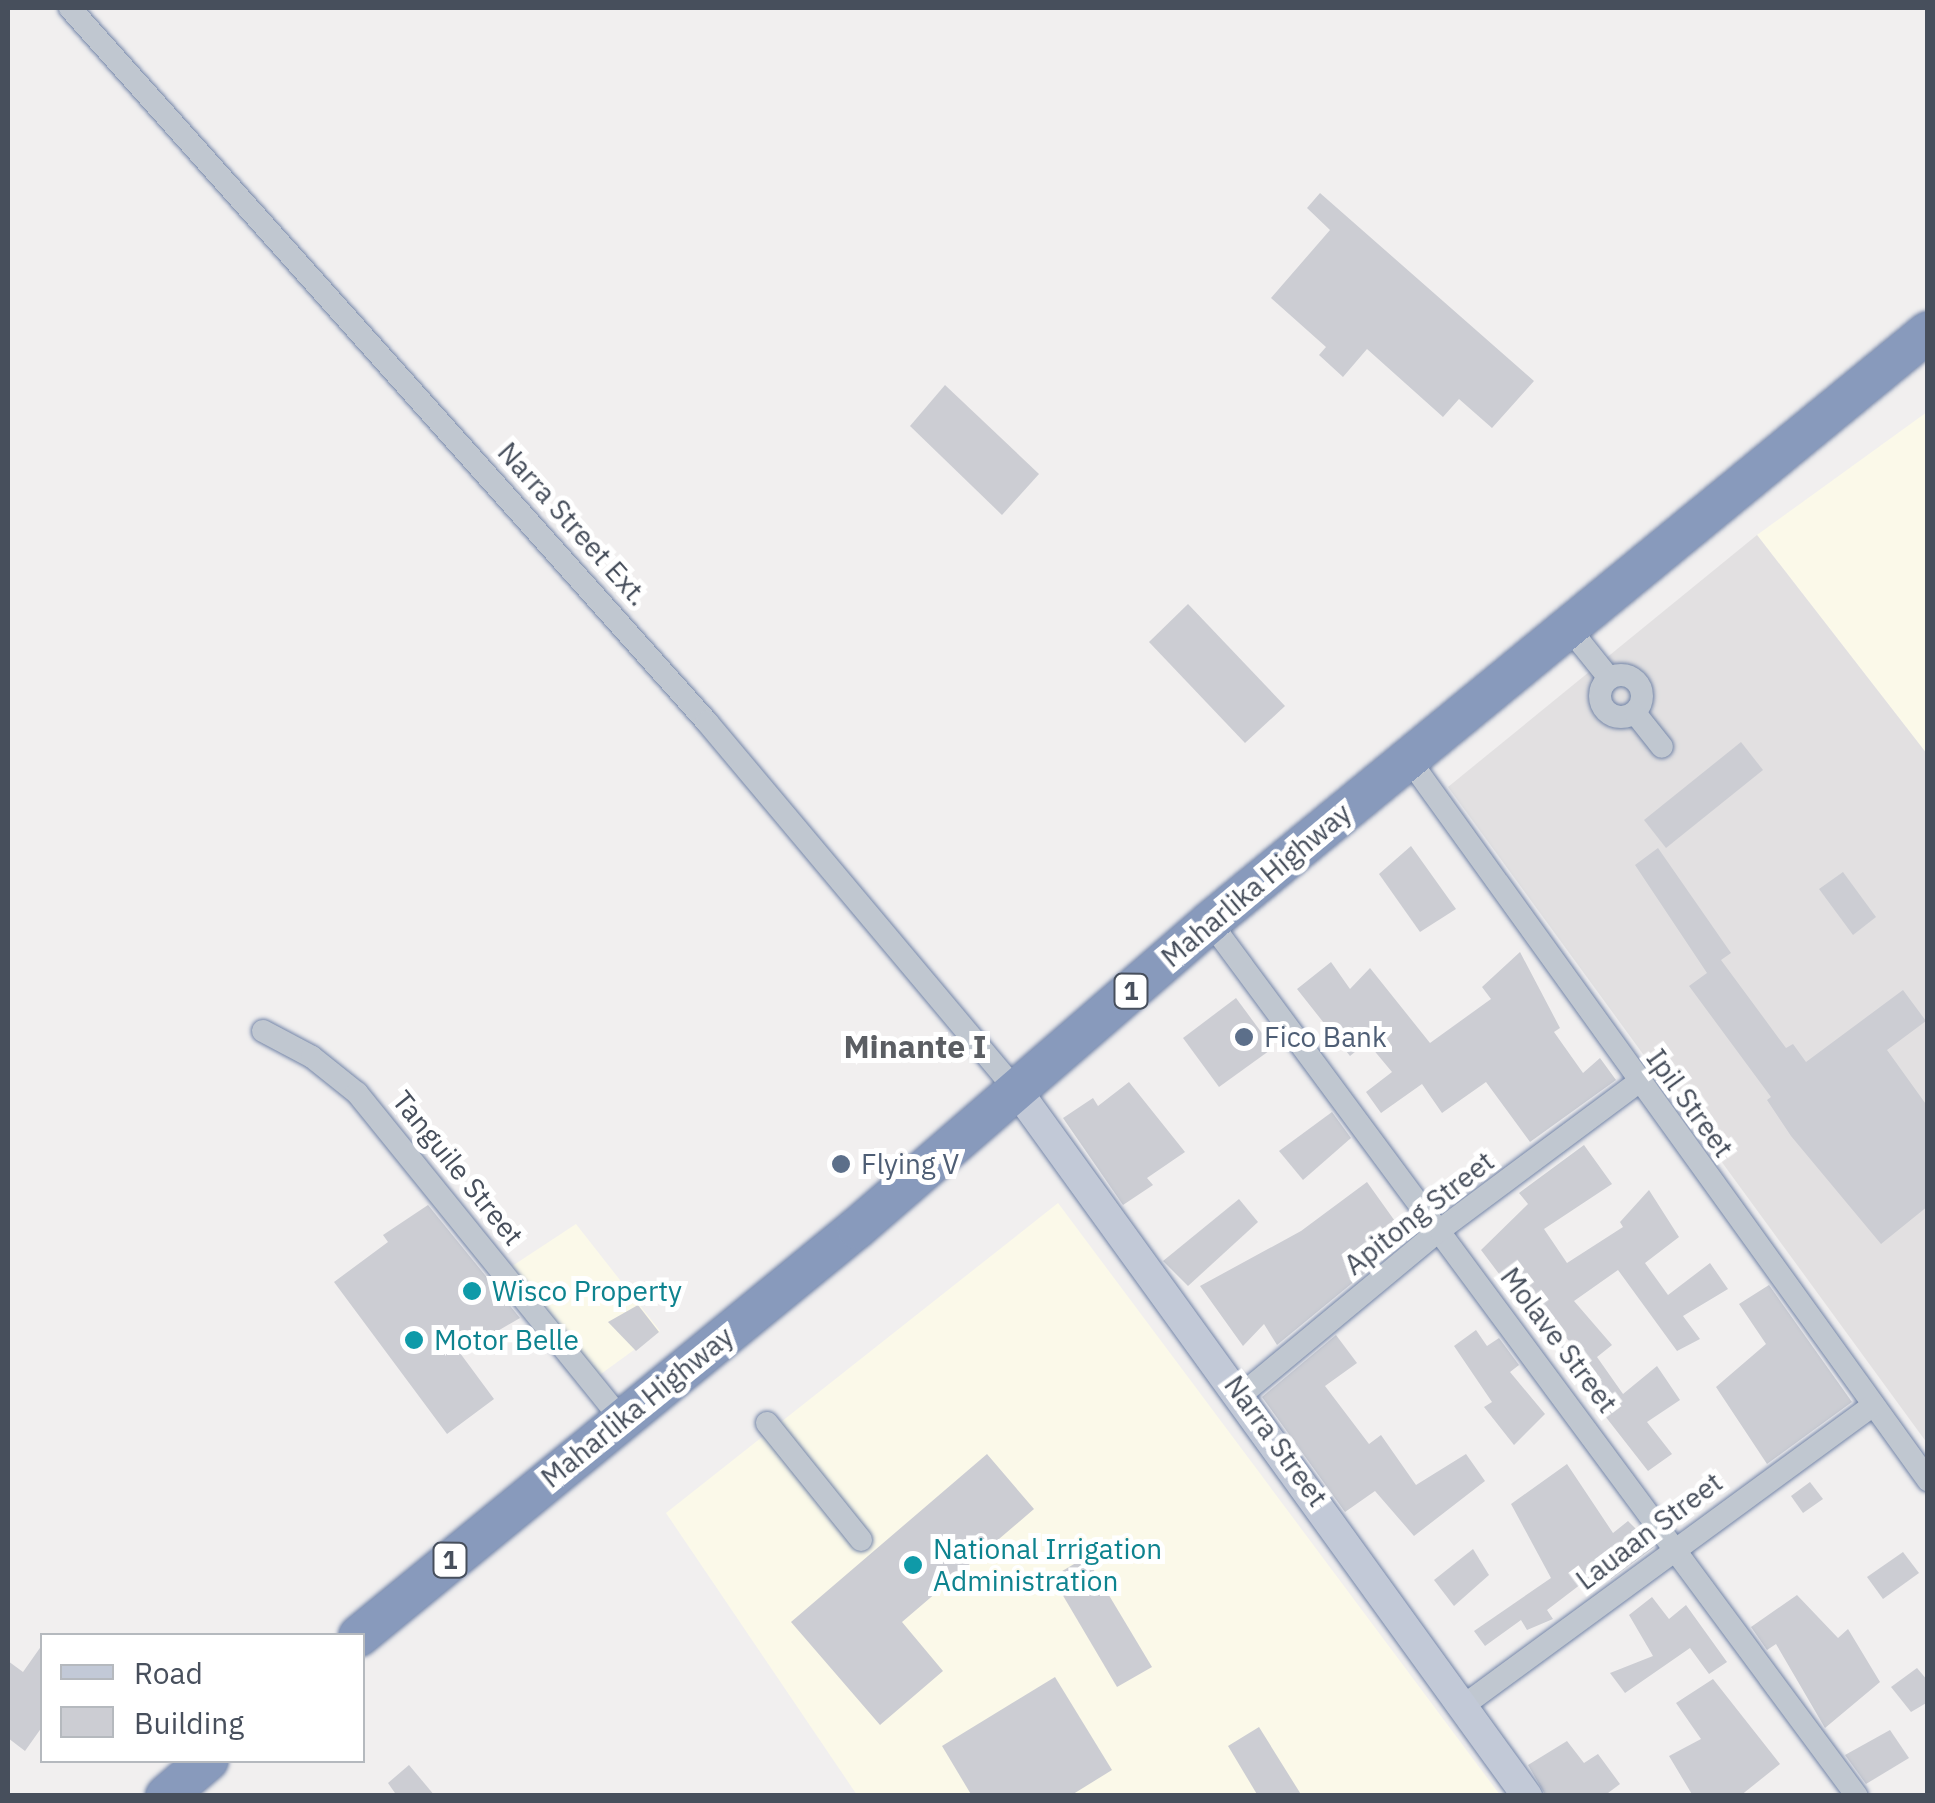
<!DOCTYPE html>
<style>
body{margin:0}
#map{position:relative;width:1935px;height:1803px;overflow:hidden;background:#f1efef;font-family:"IBM Plex Sans",sans-serif}
div>[style]{position:absolute}
[style*='--x']{left:calc(var(--x)*1px);top:calc(var(--y)*1px);width:calc(var(--w)*1px);rotate:calc(var(--a)*1deg)}
.commercial>*{inset:0;background:#fbf9e9}
.education>*{inset:0;background:#e2e0e1}
.building>*{inset:0;background:#cccdd3}
.roads{filter:drop-shadow(0 0 2px #7385a8) drop-shadow(0 0 2px #7385a8)}
.street>*{height:22px;margin:-11px;padding:0 11px;transform-origin:11px;border-radius:11px;background:#c0c7d0}
.street>.ring{margin:-11px;padding:0;box-sizing:content-box;background:none;border:22px solid #c0c7d0;border-radius:50%}
.secondary>*{height:30px;margin:-15px;padding:0 15px;transform-origin:15px;border-radius:15px;background:#c2c9d7}
.highway>*{height:40px;margin:-20px;padding:0 20px;transform-origin:20px;border-radius:20px;background:#889abc}
.dots>*{width:28px;height:28px;translate:-50% -50%;box-sizing:border-box;border:5px solid #fff;border-radius:50%}
span{translate:-50% -50%;white-space:nowrap;text-align:center;line-height:1.15;-webkit-text-stroke:10px #fff;paint-order:stroke}
.shield-label span{padding:2px 8px;background:#fff;border:2px solid;border-radius:8px;-webkit-text-stroke-width:0}
.shield-label{font-size:25px;color:#474f5c;font-weight:700}
.street-label{font-size:28px;color:#474f5c}
.service-label{font-size:28px;color:#4e5e75}
.left{translate:0 -50%;text-align:left}
.culture-label{font-size:28px;color:#0d838f}
.quarter-label{font-size:32px;color:#5b5e63;font-weight:700}
.frame{position:absolute;inset:0;border:10px solid #474f5c;pointer-events:none}
.legend{position:absolute;left:40px;top:1633px;width:325px;height:130px;box-sizing:border-box;background:#fff;border:2px solid #b5b9be;margin:0;padding:12px 18px;list-style:none;font-size:30px;color:#474f5c}
.legend li{display:flex;align-items:center;gap:20px;height:50px}
.legend b{width:50px;border:2px solid #b5b9be}
</style>
<div id="map">
<div class="commercial">
<div style="clip-path:polygon(1927px 412px,1927px 754px,1757px 535px)"></div>
<div style="clip-path:polygon(1058px 1203px,1500px 1795px,857px 1795px,666px 1513px)"></div>
<div style="clip-path:polygon(576px 1224px,660px 1331px,594px 1379px,506px 1270px)"></div>
</div>
<div class="education">
<div style="clip-path:polygon(1757px 535px,1927px 754px,1927px 1443px,1448px 787px)"></div>
</div>
<div class="building">
<div style="clip-path:polygon(1320px 193px,1534px 381px,1492px 428px,1459px 399px,1443px 417px,1367px 349px,1343px 377px,1319px 355px,1326px 347px,1271px 298px,1330px 230px,1307px 208px)"></div>
<div style="clip-path:polygon(945px 385px,1039px 474px,1002px 515px,910px 426px)"></div>
<div style="clip-path:polygon(1188px 604px,1285px 706px,1245px 743px,1149px 642px)"></div>
<div style="clip-path:polygon(1741px 742px,1763px 770px,1666px 848px,1644px 820px)"></div>
<div style="clip-path:polygon(1411px 846px,1456px 909px,1420px 932px,1379px 874px)"></div>
<div style="clip-path:polygon(1658px 848px,1731px 953px,1721px 960px,1786px 1048px,1793px 1044px,1806px 1062px,1903px 990px,1926px 1021px,1887px 1050px,1928px 1107px,1928px 1206px,1881px 1244px,1791px 1136px,1767px 1100px,1771px 1097px,1689px 986px,1707px 973px,1635px 865px)"></div>
<div style="clip-path:polygon(1843px 872px,1876px 917px,1853px 935px,1819px 889px)"></div>
<div style="clip-path:polygon(1520px 952px,1560px 1028px,1554px 1032px,1583px 1073px,1600px 1058px,1616px 1080px,1530px 1142px,1486px 1082px,1442px 1113px,1422px 1084px,1381px 1113px,1366px 1092px,1392px 1072px,1367px 1042px,1350px 1056px,1297px 989px,1331px 962px,1350px 989px,1370px 968px,1430px 1043px,1491px 999px,1482px 987px)"></div>
<div style="clip-path:polygon(1236px 998px,1273px 1048px,1219px 1087px,1183px 1038px)"></div>
<div style="clip-path:polygon(1129px 1082px,1185px 1152px,1147px 1178px,1153px 1185px,1123px 1205px,1063px 1118px,1093px 1098px,1098px 1106px)"></div>
<div style="clip-path:polygon(1332px 1112px,1351px 1138px,1303px 1180px,1279px 1151px)"></div>
<div style="clip-path:polygon(1584px 1145px,1612px 1184px,1544px 1229px,1567px 1263px,1623px 1227px,1620px 1222px,1649px 1190px,1679px 1237px,1645px 1263px,1668px 1295px,1710px 1263px,1728px 1289px,1683px 1316px,1700px 1339px,1677px 1351px,1618px 1270px,1574px 1301px,1612px 1345px,1597px 1357px,1623px 1394px,1657px 1366px,1680px 1400px,1647px 1422px,1672px 1454px,1648px 1471px,1555px 1352px,1569px 1341px,1524px 1288px,1515px 1295px,1481px 1250px,1528px 1204px,1519px 1193px)"></div>
<div style="clip-path:polygon(1367px 1182px,1407px 1238px,1277px 1345px,1264px 1324px,1243px 1346px,1200px 1286px,1301px 1231px)"></div>
<div style="clip-path:polygon(1239px 1199px,1258px 1222px,1188px 1286px,1163px 1261px)"></div>
<div style="clip-path:polygon(428px 1205px,520px 1318px,460px 1353px,494px 1399px,447px 1434px,334px 1282px,388px 1242px,383px 1235px)"></div>
<div style="clip-path:polygon(1769px 1285px,1852px 1402px,1767px 1464px,1716px 1387px,1766px 1344px,1739px 1304px)"></div>
<div style="clip-path:polygon(638px 1305px,659px 1332px,636px 1351px,608px 1322px)"></div>
<div style="clip-path:polygon(1476px 1330px,1487px 1346px,1499px 1338px,1519px 1365px,1510px 1372px,1545px 1414px,1514px 1445px,1484px 1407px,1492px 1402px,1454px 1346px)"></div>
<div style="clip-path:polygon(1336px 1335px,1357px 1363px,1325px 1386px,1369px 1444px,1381px 1435px,1416px 1485px,1466px 1454px,1485px 1481px,1414px 1536px,1375px 1491px,1345px 1512px,1262px 1397px)"></div>
<div style="clip-path:polygon(987px 1454px,1034px 1509px,902px 1622px,943px 1671px,880px 1725px,791px 1622px)"></div>
<div style="clip-path:polygon(1567px 1464px,1613px 1533px,1628px 1521px,1654px 1547px,1611px 1579px,1602px 1568px,1547px 1610px,1553px 1619px,1527px 1630px,1521px 1620px,1485px 1646px,1474px 1631px,1551px 1578px,1511px 1504px)"></div>
<div style="clip-path:polygon(1810px 1482px,1823px 1499px,1803px 1513px,1791px 1496px)"></div>
<div style="clip-path:polygon(1473px 1549px,1489px 1575px,1454px 1606px,1434px 1580px)"></div>
<div style="clip-path:polygon(1903px 1552px,1919px 1573px,1883px 1599px,1867px 1577px)"></div>
<div style="clip-path:polygon(1086px 1557px,1152px 1667px,1117px 1687px,1052px 1577px)"></div>
<div style="clip-path:polygon(1797px 1595px,1838px 1638px,1848px 1629px,1880px 1682px,1825px 1728px,1776px 1644px,1767px 1650px,1751px 1627px)"></div>
<div style="clip-path:polygon(1652px 1597px,1669px 1619px,1686px 1605px,1727px 1662px,1709px 1674px,1690px 1648px,1625px 1693px,1610px 1673px,1653px 1656px,1629px 1615px)"></div>
<div style="clip-path:polygon(42px 1645px,42px 1727px,25px 1751px,8px 1738px,8px 1661px,23px 1672px)"></div>
<div style="clip-path:polygon(1917px 1668px,1928px 1681px,1928px 1702px,1911px 1712px,1891px 1687px)"></div>
<div style="clip-path:polygon(1055px 1677px,1112px 1770px,1070px 1796px,972px 1796px,942px 1746px)"></div>
<div style="clip-path:polygon(1713px 1679px,1780px 1764px,1740px 1796px,1693px 1796px,1669px 1756px,1701px 1739px,1676px 1703px)"></div>
<div style="clip-path:polygon(1259px 1727px,1302px 1796px,1258px 1796px,1228px 1746px)"></div>
<div style="clip-path:polygon(1890px 1730px,1909px 1758px,1866px 1784px,1845px 1755px)"></div>
<div style="clip-path:polygon(1567px 1741px,1584px 1763px,1598px 1754px,1620px 1784px,1604px 1796px,1546px 1796px,1528px 1765px)"></div>
<div style="clip-path:polygon(409px 1765px,435px 1796px,397px 1796px,388px 1783px)"></div>
</div>
<div class="roads">
<div class="street">
<div style="--x:70;--y:8;--w:957;--a:48.26"></div>
<div style="--x:707;--y:722;--w:483;--a:50"></div>
<div style="--x:1568;--y:627;--w:65;--a:51.2"></div>
<div class="ring" style="left:1600px;top:675px;width:20px;height:20px"></div>
<div style="--x:1635;--y:713;--w:43;--a:51.5"></div>
<div style="--x:1408;--y:758;--w:890;--a:54.24"></div>
<div style="--x:1210;--y:922;--w:1087;--a:53.49"></div>
<div style="--x:263;--y:1031;--w:55;--a:28"></div>
<div style="--x:312;--y:1057;--w:58;--a:38.7"></div>
<div style="--x:357;--y:1093;--w:417;--a:51"></div>
<div style="--x:1241;--y:1395;--w:259;--a:-39.7"></div>
<div style="--x:1440;--y:1230;--w:246;--a:-36.7"></div>
<div style="--x:767;--y:1423;--w:150;--a:51.2"></div>
<div style="--x:1463;--y:1706;--w:507;--a:-36.26"></div>
</div>
<div class="secondary">
<div style="--x:1018;--y:1092;--w:869;--a:54.13"></div>
</div>
<div class="highway">
<div style="--x:359;--y:1636;--w:644;--a:-39.33"></div>
<div style="--x:857;--y:1228;--w:467;--a:-40.9"></div>
<div style="--x:1210;--y:922;--w:929;--a:-39.41"></div>
<div style="--x:166;--y:1796;--w:55;--a:-40.6"></div>
</div>
</div>
<div class="dots">
<div style="left:1244px;top:1037px;background:#5c6f8a"></div>
<div style="left:841px;top:1164px;background:#5c6f8a"></div>
<div style="left:472px;top:1291px;background:#0f9aa8"></div>
<div style="left:414px;top:1340px;background:#0f9aa8"></div>
<div style="left:913px;top:1565px;background:#0f9aa8"></div>
</div>
<div class="shield-label">
<span style="left:1131px;top:991px">1</span>
<span style="left:450px;top:1560px">1</span>
</div>
<div class="street-label">
<span style="left:573px;top:524px;rotate:48deg">Narra Street Ext.</span>
<span style="left:1256px;top:885px;rotate:-40deg">Maharlika Highway</span>
<span style="left:1690px;top:1103px;rotate:54deg">Ipil Street</span>
<span style="left:458px;top:1168px;rotate:51deg">Tanguile Street</span>
<span style="left:1419px;top:1213px;rotate:-38deg">Apitong Street</span>
<span style="left:1559px;top:1340px;rotate:53deg">Molave Street</span>
<span style="left:637px;top:1407px;rotate:-39deg">Maharlika Highway</span>
<span style="left:1276px;top:1441px;rotate:54deg">Narra Street</span>
<span style="left:1649px;top:1531px;rotate:-37deg">Lauaan Street</span>
</div>
<div class="service-label">
<span class="left" style="left:1264px;top:1037px">Fico Bank</span>
<span class="left" style="left:861px;top:1164px">Flying V</span>
</div>
<div class="culture-label">
<span class="left" style="left:492px;top:1291px">Wisco Property</span>
<span class="left" style="left:434px;top:1340px">Motor Belle</span>
<span class="left" style="left:933px;top:1565px">National Irrigation<br>Administration</span>
</div>
<div class="quarter-label">
<span style="left:915px;top:1046px">Minante I</span>
</div>
<div class="frame"></div>
<ul class="legend">
<li><b style="height:12px;background:#c2c9d7"></b>Road</li>
<li><b style="height:28px;background:#cccdd3"></b>Building</li>
</ul>
</div>
